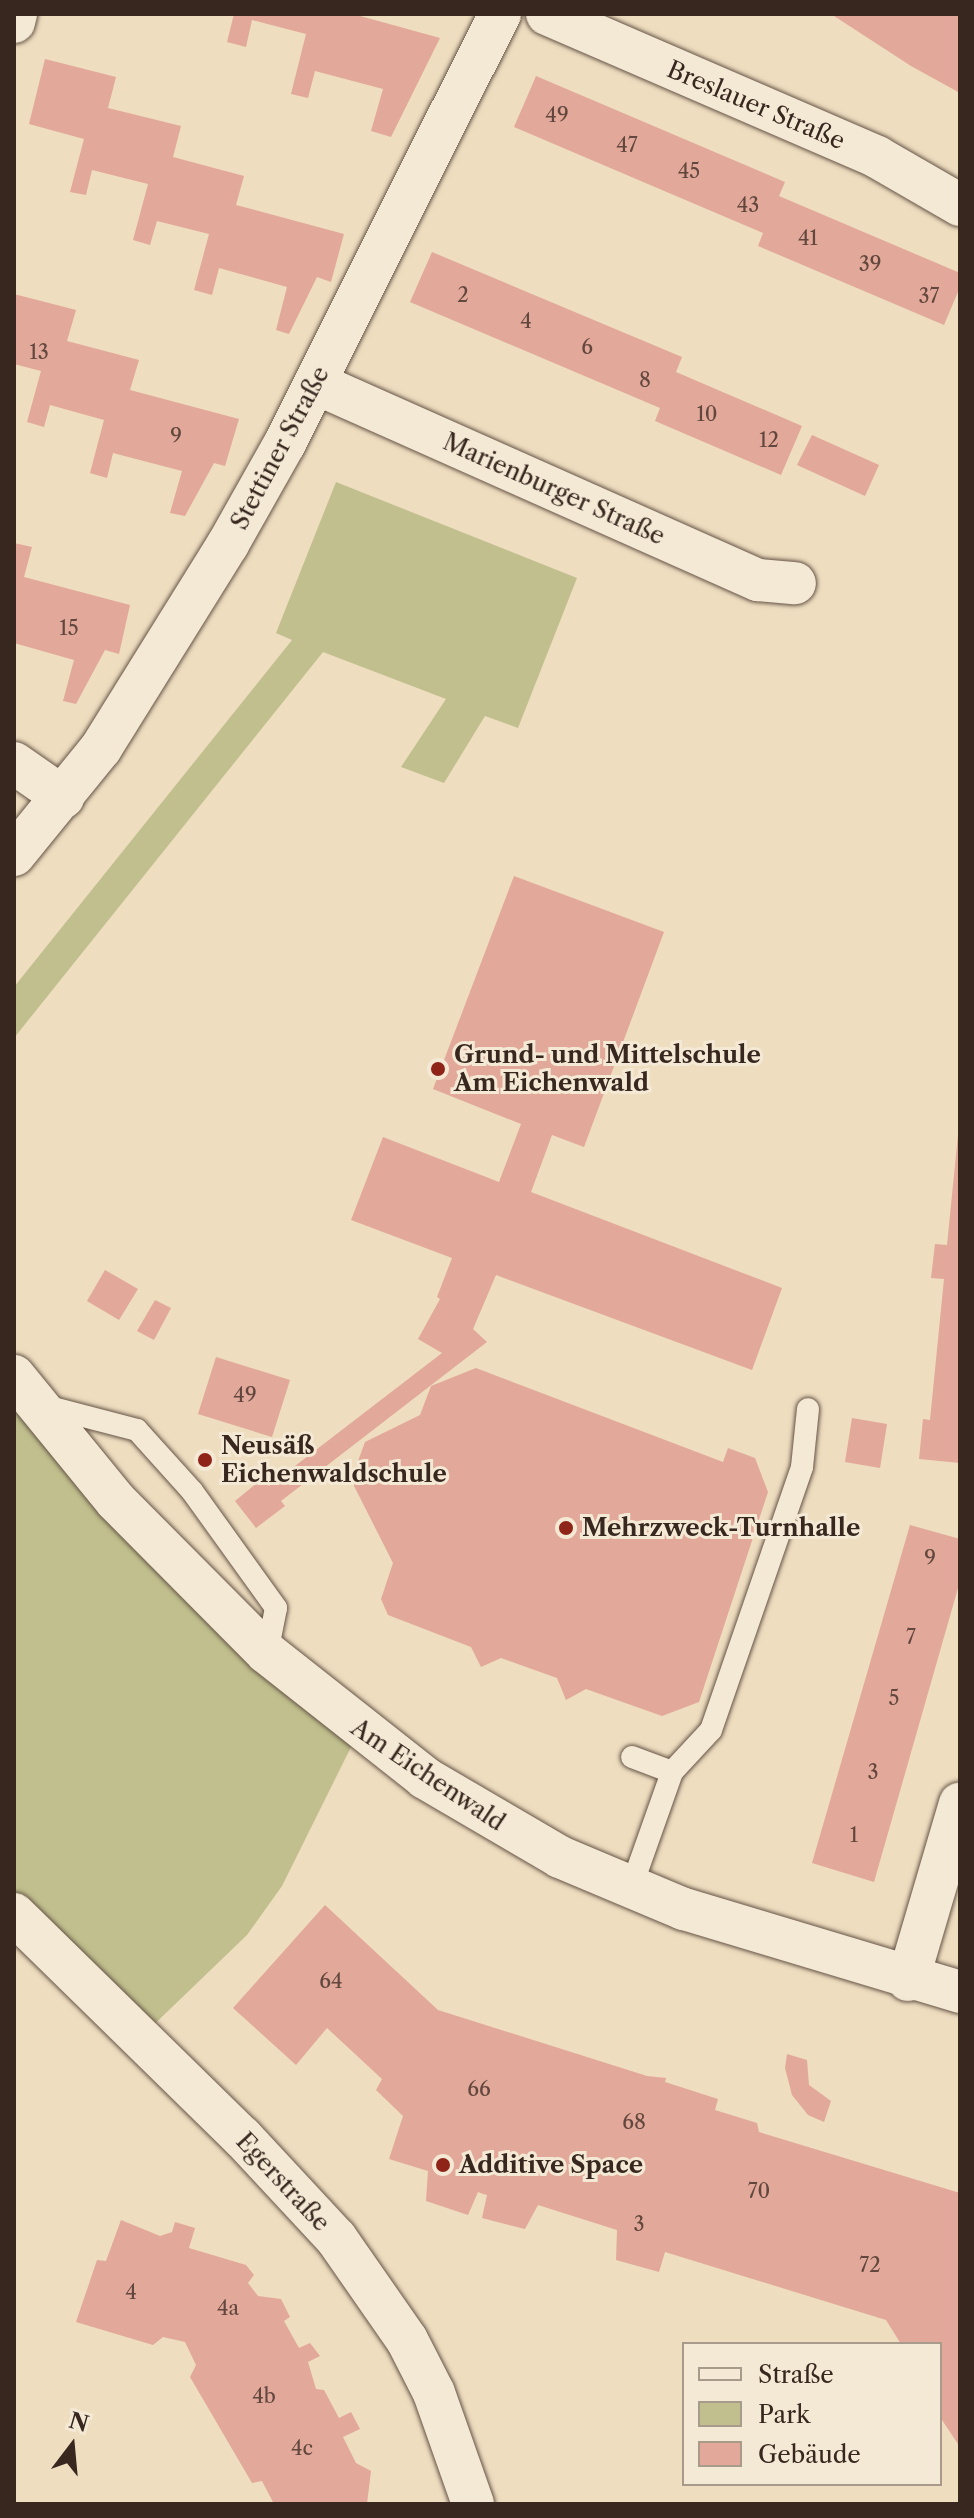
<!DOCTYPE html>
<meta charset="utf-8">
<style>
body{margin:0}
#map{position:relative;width:974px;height:2518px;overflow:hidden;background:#eeddbf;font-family:"Libre Caslon Text",serif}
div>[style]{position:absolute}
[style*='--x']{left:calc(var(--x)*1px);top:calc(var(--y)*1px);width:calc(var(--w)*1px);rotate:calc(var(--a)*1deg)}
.green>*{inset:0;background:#c0bf8d}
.building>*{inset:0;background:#e2a899}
.roads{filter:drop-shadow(0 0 2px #655447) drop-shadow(0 0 2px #655447)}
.lane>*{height:22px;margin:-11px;padding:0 11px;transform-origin:11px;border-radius:11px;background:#f4e9d5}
.street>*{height:42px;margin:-21px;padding:0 21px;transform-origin:21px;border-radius:21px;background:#f4e9d5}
.dots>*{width:22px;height:22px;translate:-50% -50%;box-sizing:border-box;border:4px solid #f4e9d5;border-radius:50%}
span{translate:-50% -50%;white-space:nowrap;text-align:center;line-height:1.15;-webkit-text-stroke:6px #f4e9d5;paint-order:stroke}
.number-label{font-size:20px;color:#62473e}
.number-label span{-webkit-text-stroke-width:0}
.street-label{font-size:24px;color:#37271f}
.poi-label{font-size:24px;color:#37271f;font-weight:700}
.left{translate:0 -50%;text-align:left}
.frame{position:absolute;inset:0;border:16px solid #37271f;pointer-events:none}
.legend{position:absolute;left:682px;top:2342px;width:260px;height:144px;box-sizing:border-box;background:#f4e9d5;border:2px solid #a89b8c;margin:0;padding:10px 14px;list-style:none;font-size:24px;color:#37271f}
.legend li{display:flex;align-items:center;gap:16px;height:40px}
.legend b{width:40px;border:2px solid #a89b8c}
.north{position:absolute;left:32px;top:2406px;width:80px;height:80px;-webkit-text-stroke:6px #f4e9d5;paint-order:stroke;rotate:16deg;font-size:22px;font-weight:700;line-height:32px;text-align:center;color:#37271f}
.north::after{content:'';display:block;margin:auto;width:28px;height:36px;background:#37271f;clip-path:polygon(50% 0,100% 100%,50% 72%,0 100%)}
</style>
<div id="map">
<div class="green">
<div style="clip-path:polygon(336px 482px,577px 578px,518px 728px,485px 716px,444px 783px,401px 767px,446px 699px,323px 652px,14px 1038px,14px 987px,292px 640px,276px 633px)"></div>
<div style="clip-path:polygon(14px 1376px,359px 1731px,282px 1886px,247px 1935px,141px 2037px,14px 1914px)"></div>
</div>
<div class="building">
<div style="clip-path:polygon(234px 14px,353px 14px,440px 38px,391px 137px,371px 131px,383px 89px,315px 71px,308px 98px,291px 94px,306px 34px,252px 20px,246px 47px,227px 42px)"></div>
<div style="clip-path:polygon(831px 14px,960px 14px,960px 93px,911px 66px)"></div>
<div style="clip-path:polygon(45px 59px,116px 77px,108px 108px,181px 126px,173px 157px,244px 176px,236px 205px,344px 234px,331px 282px,317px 277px,289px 334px,276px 330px,287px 287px,219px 268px,212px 295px,194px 290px,209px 234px,157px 221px,150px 245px,133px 240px,148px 184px,92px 170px,86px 195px,70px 192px,84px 139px,29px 124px)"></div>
<div style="clip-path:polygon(536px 76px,785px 182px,779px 196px,960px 273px,960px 287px,944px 325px,758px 246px,763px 233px,514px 127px)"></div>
<div style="clip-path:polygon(432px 252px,682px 357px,676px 372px,802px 426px,781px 475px,655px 421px,660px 408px,410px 302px)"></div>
<div style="clip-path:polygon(14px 294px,76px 310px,67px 341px,139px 360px,130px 390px,239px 419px,225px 466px,214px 463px,185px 516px,170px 513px,182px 471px,113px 453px,107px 478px,90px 473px,104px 420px,50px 405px,44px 427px,27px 422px,41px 371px,14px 364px)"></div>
<div style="clip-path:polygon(812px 435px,879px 465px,865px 496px,797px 465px)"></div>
<div style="clip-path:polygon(14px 543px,32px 547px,24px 577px,130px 605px,119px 654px,105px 650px,76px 704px,63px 701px,74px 660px,14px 643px)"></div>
<div style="clip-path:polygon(514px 876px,664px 932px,584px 1147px,552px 1135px,531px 1192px,782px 1288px,752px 1370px,496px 1275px,473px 1329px,487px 1342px,281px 1501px,285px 1506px,256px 1528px,235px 1501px,263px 1478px,269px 1486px,442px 1353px,418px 1339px,440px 1299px,437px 1297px,452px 1258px,351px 1220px,383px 1137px,499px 1182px,521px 1124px,433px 1089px)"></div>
<div style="clip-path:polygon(958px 1135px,960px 1135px,960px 1463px,919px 1459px,923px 1419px,930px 1420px,944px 1279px,931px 1278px,935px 1244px,947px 1245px)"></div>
<div style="clip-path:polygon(105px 1270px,138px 1289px,119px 1320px,87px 1301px)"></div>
<div style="clip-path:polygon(155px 1300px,171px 1308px,154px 1340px,137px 1331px)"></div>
<div style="clip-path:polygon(216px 1357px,290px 1380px,272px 1437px,198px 1414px)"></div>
<div style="clip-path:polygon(476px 1368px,723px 1462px,728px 1448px,755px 1458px,768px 1492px,699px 1702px,662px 1716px,586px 1689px,566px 1700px,557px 1678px,501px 1658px,481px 1667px,471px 1647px,388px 1615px,381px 1599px,393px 1563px,351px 1480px,365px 1442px,420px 1415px,431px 1386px)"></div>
<div style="clip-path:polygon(852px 1418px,887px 1424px,880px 1468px,845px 1462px)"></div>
<div style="clip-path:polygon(910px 1525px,960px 1539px,960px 1581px,874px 1882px,812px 1863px)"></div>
<div style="clip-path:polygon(325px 1905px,438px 2010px,647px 2076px,666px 2078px,665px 2082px,718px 2099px,715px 2110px,757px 2123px,759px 2132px,960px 2193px,960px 2447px,940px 2417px,940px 2344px,901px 2344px,886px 2320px,665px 2252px,659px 2272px,616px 2260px,617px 2230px,538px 2205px,525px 2229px,482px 2218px,487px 2195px,483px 2194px,478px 2192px,468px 2215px,426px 2201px,428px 2171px,389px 2159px,403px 2116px,376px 2090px,382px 2079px,327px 2028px,296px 2065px,233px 2008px)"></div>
<div style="clip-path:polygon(787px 2054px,807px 2060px,809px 2085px,831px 2101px,824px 2122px,808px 2115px,792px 2095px,785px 2068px)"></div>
<div style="clip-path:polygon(121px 2220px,160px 2236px,172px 2232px,175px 2222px,195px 2228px,189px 2248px,246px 2265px,254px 2275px,248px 2283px,258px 2296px,281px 2299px,290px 2317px,284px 2321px,299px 2348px,310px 2343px,320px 2356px,308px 2362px,316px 2389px,324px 2390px,339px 2418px,351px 2412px,360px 2429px,343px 2437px,356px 2463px,371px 2471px,367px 2504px,274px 2504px,262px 2481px,252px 2483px,190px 2377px,196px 2365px,185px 2342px,163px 2337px,153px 2345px,76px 2322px,97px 2260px,106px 2261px)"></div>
</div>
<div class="roads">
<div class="lane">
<div style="--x:41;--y:1405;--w:99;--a:14.6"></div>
<div style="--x:137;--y:1430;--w:82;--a:48"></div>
<div style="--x:192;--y:1491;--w:144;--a:54.3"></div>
<div style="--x:276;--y:1608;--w:46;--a:101.3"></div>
<div style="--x:632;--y:1757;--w:43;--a:20.6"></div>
<div style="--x:631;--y:1888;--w:123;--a:-70.5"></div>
<div style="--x:672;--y:1772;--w:57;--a:-47.1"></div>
<div style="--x:711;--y:1730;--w:278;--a:-70.9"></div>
<div style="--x:802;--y:1467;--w:58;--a:-84.1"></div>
</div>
<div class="street">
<div style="--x:547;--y:14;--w:360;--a:23.4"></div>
<div style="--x:877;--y:157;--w:96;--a:30"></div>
<div style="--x:14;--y:22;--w:8;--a:-76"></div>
<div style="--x:315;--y:383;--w:485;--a:24"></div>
<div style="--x:758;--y:580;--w:37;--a:5"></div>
<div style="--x:14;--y:763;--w:60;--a:34.8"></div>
<div style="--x:14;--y:855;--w:138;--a:-50.9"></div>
<div style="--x:101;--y:748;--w:240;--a:-58.1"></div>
<div style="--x:228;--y:544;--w:116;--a:-60.6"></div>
<div style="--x:285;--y:443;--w:480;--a:-63.4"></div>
<div style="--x:14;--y:1376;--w:161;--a:50.8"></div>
<div style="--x:116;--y:1501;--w:214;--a:45.2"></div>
<div style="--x:267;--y:1653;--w:201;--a:38.3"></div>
<div style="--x:425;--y:1778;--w:156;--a:30.3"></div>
<div style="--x:560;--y:1857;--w:134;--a:22.8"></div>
<div style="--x:684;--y:1909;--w:288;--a:16.7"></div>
<div style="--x:14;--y:1914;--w:319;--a:44.4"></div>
<div style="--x:242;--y:2137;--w:138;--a:47.1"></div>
<div style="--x:336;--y:2238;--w:124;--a:55.2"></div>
<div style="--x:407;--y:2340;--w:59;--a:63"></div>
<div style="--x:434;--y:2393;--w:118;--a:70.6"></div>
<div style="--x:908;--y:1980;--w:184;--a:-73.6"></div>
</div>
</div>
<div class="dots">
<div style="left:438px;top:1069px;background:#8f2418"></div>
<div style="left:205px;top:1460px;background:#8f2418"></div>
<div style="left:566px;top:1528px;background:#8f2418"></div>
<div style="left:443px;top:2165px;background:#8f2418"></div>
</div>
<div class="number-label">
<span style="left:557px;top:115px">49</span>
<span style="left:627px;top:145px">47</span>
<span style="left:689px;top:171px">45</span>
<span style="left:748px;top:205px">43</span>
<span style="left:808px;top:238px">41</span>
<span style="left:870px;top:264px">39</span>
<span style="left:463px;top:295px">2</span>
<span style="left:929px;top:296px">37</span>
<span style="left:526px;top:321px">4</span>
<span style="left:587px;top:347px">6</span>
<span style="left:39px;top:352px">13</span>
<span style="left:645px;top:380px">8</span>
<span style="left:707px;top:414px">10</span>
<span style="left:176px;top:436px">9</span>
<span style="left:769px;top:440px">12</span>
<span style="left:69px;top:628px">15</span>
<span style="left:245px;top:1395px">49</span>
<span style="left:930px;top:1558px">9</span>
<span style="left:911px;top:1637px">7</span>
<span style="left:894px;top:1698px">5</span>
<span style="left:873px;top:1772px">3</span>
<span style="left:854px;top:1835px">1</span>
<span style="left:331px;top:1981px">64</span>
<span style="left:479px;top:2089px">66</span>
<span style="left:634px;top:2122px">68</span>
<span style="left:759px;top:2191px">70</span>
<span style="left:639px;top:2224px">3</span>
<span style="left:870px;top:2265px">72</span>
<span style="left:131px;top:2292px">4</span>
<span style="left:228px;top:2308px">4a</span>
<span style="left:264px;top:2396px">4b</span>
<span style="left:302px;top:2448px">4c</span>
</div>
<div class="street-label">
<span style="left:756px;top:105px;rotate:23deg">Breslauer Straße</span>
<span style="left:280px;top:448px;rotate:-62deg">Stettiner Straße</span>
<span style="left:554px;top:489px;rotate:24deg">Marienburger Straße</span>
<span style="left:428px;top:1775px;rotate:34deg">Am Eichenwald</span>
<span style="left:283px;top:2182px;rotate:47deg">Egerstraße</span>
</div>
<div class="poi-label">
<span class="left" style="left:454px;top:1069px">Grund- und Mittelschule<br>Am Eichenwald</span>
<span class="left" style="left:221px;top:1460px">Neusäß<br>Eichenwaldschule</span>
<span class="left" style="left:582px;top:1528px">Mehrzweck-Turnhalle</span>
<span class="left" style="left:459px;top:2165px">Additive Space</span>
</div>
<div class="frame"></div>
<ul class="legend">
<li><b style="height:10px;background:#f4e9d5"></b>Straße</li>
<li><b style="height:22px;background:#c0bf8d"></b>Park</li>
<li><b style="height:22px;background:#e2a899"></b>Gebäude</li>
</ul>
<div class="north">N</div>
</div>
